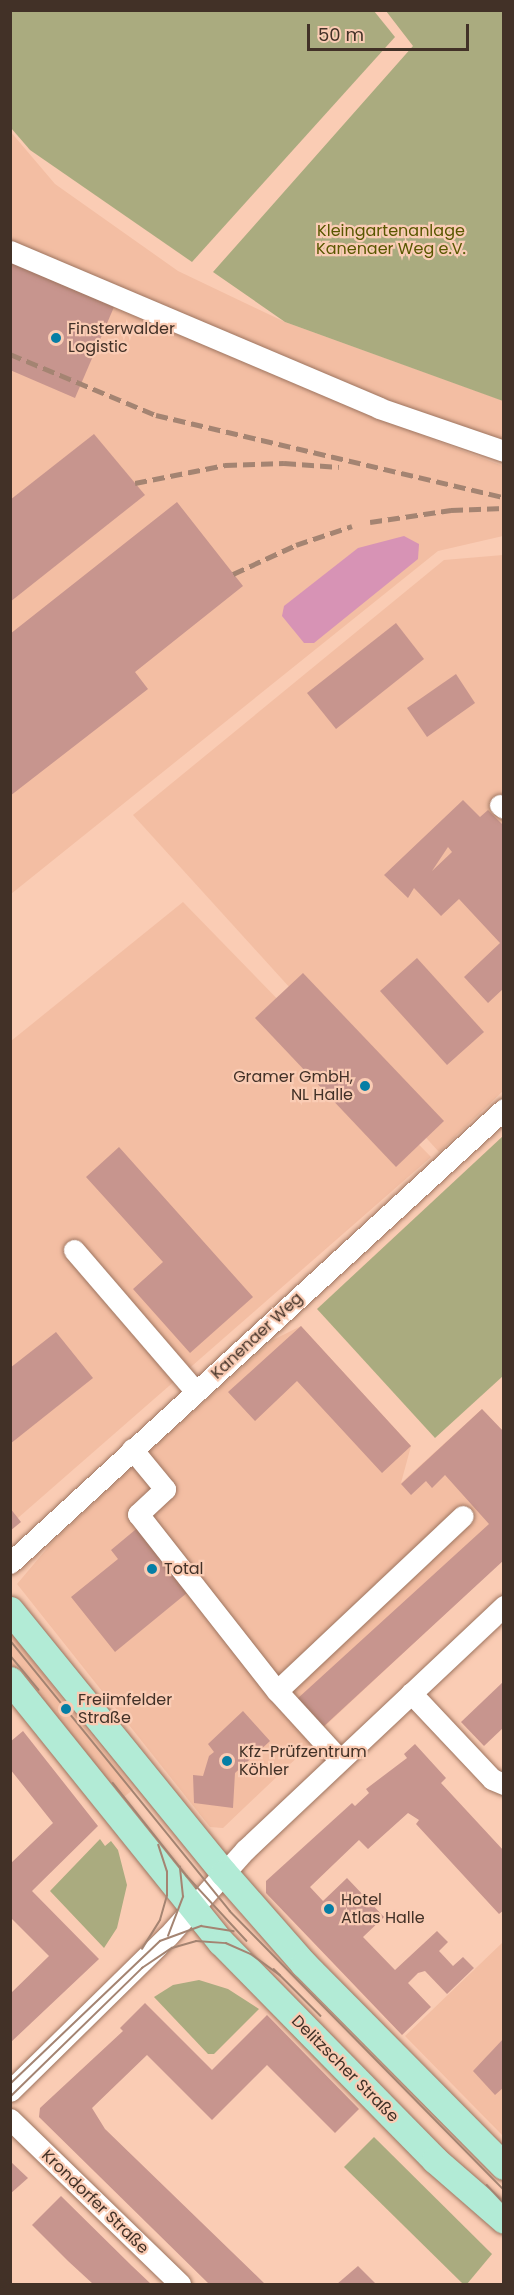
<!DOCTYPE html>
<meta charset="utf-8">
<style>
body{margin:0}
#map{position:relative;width:514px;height:2295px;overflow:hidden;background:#faccb4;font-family:Poppins,sans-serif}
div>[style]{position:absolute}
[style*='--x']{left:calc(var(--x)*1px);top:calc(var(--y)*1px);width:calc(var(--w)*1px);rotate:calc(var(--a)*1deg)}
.built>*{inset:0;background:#f3bea3}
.green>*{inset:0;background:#aaab7f}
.water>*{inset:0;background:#d793b5}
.building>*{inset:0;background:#c7958e}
.roads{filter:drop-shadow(0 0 2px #9d745f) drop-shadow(0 0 2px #9d745f)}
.minor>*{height:21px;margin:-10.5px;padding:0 10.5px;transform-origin:10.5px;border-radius:10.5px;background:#fff}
.major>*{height:27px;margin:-13.5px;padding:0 13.5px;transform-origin:13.5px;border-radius:13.5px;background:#b2ebd6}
.tram>*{height:1.5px;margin:-0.75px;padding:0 0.75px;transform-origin:0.75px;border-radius:0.75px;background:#a48472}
.rail>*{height:4.5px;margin-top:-2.25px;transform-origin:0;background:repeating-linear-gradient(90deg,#a48472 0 12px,transparent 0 18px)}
.dots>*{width:16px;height:16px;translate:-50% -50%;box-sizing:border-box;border:3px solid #faccb4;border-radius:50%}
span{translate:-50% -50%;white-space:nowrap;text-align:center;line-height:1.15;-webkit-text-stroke:4.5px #faccb4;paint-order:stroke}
.park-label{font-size:16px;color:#595700}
.poi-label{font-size:16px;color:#423127}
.left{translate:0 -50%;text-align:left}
.right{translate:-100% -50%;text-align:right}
.street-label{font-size:16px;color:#423127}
.frame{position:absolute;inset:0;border:12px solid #423127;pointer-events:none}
.scale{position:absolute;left:307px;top:24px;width:162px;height:27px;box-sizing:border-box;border:3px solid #423127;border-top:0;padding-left:8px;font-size:18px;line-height:21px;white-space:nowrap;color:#423127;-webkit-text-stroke:4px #faccb4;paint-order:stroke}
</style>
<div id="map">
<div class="built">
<div style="clip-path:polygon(10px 131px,55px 184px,178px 271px,285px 322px,504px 401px,503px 462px,413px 432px,503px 466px,503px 536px,438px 551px,11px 894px)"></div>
<div style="clip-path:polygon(503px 555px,503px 1091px,439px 1152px,133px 815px,444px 560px)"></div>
<div style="clip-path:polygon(183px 902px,431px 1157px,11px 1524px,11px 1041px)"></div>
<div style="clip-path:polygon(301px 1326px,411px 1446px,401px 1483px,482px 1409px,503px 1432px,503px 1560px,324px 1727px,326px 1730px,223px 1828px,210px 1827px,17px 1584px,55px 1539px,177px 1426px,273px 1340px)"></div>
<div style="clip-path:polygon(10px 1619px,23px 1633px,16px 1640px,134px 1789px,120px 1800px,11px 1663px)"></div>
<div style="clip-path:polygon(503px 1942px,503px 2136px,405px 2036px)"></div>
</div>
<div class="green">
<div style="clip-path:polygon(11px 10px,374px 11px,395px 37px,192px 262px,30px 150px,11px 128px)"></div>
<div style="clip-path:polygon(386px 11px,503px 11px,503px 401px,285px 322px,213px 272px,413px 46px)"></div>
<div style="clip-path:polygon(503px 1136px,503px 1376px,435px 1438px,317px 1309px)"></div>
<div style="clip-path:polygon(100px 1839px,105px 1846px,111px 1841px,118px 1850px,127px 1885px,117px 1928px,104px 1948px,50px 1891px)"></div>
<div style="clip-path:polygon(199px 1980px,228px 1989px,259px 2009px,214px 2054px,208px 2054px,154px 1997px,173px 1985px)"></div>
<div style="clip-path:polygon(374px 2137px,492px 2254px,467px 2284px,463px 2284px,344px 2167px)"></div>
</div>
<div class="water">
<div style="clip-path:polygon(404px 536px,419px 544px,418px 559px,314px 643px,304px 643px,282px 616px,284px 606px,358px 548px)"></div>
</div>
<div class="building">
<div style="clip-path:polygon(10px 262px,114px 307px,75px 398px,10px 370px)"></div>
<div style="clip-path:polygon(94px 434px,145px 495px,10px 602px,10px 500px)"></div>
<div style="clip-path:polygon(177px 502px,243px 586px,135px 672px,148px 689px,10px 796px,10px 634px)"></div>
<div style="clip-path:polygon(396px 623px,424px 659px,336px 729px,307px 693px)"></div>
<div style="clip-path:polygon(456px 674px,475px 703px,427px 737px,407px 708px)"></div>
<div style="clip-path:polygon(evenodd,463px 800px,480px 817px,488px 810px,504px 826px,504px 988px,488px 1003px,464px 977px,500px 943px,459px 899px,441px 916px,414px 888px,408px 898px,384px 875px,463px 800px,448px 847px,452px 852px,432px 871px,448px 847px)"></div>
<div style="clip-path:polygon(417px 958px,484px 1032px,447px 1065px,380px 991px)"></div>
<div style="clip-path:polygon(303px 973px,444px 1121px,396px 1167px,255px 1018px)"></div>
<div style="clip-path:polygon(119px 1147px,253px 1297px,190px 1353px,133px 1289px,163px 1262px,86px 1177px)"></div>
<div style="clip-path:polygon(301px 1326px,411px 1446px,382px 1473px,297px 1381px,255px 1421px,228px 1392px)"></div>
<div style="clip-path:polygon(56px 1332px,93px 1378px,10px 1444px,10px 1368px)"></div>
<div style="clip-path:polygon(482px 1409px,504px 1432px,504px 1560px,323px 1727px,297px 1699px,489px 1524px,445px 1475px,432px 1488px,426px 1481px,411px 1495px,401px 1484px)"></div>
<div style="clip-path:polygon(10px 1508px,21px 1522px,10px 1531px)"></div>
<div style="clip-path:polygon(141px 1525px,193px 1588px,115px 1652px,71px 1597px,118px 1559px,111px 1550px)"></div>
<div style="clip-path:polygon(504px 1681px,504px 1727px,484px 1746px,461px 1722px)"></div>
<div style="clip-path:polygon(243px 1711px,270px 1741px,235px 1773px,233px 1808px,194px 1803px,193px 1775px,203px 1776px,209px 1756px,214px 1752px,208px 1744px)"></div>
<div style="clip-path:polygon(23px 1731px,98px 1826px,32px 1891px,99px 1959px,10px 2043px,10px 1994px,49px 1956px,10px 1917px,10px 1864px,53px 1823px,10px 1769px,10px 1742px)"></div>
<div style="clip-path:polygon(415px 1744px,446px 1778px,441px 1783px,504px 1851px,504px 1910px,499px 1914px,416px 1824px,419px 1820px,408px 1813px,368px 1849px,359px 1840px,310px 1887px,323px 1901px,347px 1878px,384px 1917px,363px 1937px,395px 1970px,437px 1931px,448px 1942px,439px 1951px,453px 1966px,463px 1957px,474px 1968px,447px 1994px,425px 1971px,418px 1973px,408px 1983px,431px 2007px,402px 2035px,266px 1893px,266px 1881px,352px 1803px,355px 1806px,369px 1793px,366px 1789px,407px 1758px,404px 1754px)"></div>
<div style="clip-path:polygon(145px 2003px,212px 2070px,267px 2015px,359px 2109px,335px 2133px,267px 2065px,212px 2120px,147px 2055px,92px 2108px,105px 2129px,265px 2284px,209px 2284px,39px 2117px,40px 2108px,123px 2031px,120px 2028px)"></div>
<div style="clip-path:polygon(504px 2038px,504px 2087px,495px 2095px,473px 2071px)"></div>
<div style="clip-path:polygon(10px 2161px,28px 2178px,10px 2194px)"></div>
<div style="clip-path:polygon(61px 2196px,132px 2266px,151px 2284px,93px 2284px,68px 2261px,32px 2225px)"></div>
<div style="clip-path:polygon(358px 2266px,376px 2284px,337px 2284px)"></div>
</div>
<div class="roads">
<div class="minor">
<div style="--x:10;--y:251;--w:401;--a:23"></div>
<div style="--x:379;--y:408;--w:132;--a:19"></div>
<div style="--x:500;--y:805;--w:5;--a:37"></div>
<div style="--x:74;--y:1250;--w:187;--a:49.3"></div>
<div style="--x:132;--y:1449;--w:52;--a:50.5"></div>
<div style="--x:165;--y:1489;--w:37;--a:137"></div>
<div style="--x:138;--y:1514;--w:225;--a:51.9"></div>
<div style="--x:277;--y:1691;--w:93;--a:47.6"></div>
<div style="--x:10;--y:1563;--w:671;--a:-42.58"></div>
<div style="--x:277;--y:1691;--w:255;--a:-43.3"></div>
<div style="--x:411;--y:1693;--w:118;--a:46.7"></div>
<div style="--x:492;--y:1779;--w:13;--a:23"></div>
<div style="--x:10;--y:2091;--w:221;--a:-44.5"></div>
<div style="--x:168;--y:1936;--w:115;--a:-48.2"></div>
<div style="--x:245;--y:1850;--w:356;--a:-43.3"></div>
<div style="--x:10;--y:2119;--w:237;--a:44.1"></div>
</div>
<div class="major">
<div style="--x:10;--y:1610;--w:339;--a:50.9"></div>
<div style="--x:224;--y:1873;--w:121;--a:48.7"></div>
<div style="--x:304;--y:1964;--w:284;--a:45.3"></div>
<div style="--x:10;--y:1680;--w:336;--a:51.2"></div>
<div style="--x:221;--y:1942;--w:305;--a:45.5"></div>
<div style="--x:435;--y:2160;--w:91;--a:41"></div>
</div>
</div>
<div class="tram">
<div style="--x:10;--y:1640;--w:349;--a:50.9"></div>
<div style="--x:230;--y:1911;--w:391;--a:45.5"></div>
<div style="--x:10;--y:1655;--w:45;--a:50.4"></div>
<div style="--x:113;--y:1783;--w:119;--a:51.5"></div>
<div style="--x:187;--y:1876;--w:88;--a:47.3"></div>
<div style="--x:168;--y:1936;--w:42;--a:-69"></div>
<div style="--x:183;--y:1897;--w:30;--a:-96"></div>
<div style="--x:142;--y:1949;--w:34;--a:-58"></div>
<div style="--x:160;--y:1920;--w:25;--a:-74"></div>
<div style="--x:167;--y:1896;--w:24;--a:-90"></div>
<div style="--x:167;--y:1872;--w:28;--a:-108"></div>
<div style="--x:274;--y:1969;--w:66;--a:45"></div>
<div style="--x:10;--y:2084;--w:207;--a:-43.6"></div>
<div style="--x:160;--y:1941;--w:44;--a:-20.1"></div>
<div style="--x:201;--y:1926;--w:33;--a:9"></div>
<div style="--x:10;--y:2097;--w:185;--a:-44.3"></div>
<div style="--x:142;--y:1968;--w:36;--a:-34"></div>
<div style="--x:172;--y:1948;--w:25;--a:-16"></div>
<div style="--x:196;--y:1941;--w:30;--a:4"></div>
<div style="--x:226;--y:1943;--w:27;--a:24"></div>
<div style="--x:251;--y:1954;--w:36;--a:36"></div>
<div style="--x:487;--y:2185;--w:25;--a:47"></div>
</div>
<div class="rail">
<div style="--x:10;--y:354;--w:158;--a:22.7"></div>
<div style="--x:156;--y:415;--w:358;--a:13.3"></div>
<div style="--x:135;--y:483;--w:92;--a:-11.3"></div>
<div style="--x:225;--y:465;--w:59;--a:-1.9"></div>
<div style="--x:284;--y:463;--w:55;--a:4.2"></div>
<div style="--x:370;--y:522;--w:82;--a:-8.4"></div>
<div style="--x:451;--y:510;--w:53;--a:-2.2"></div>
<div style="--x:233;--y:574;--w:69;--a:-24.7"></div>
<div style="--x:296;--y:545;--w:59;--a:-18.7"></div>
</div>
<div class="dots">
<div style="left:56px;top:338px;background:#067ea5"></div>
<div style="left:365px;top:1086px;background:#067ea5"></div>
<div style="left:152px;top:1569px;background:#067ea5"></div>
<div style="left:66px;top:1709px;background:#067ea5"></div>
<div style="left:227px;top:1761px;background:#067ea5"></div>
<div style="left:329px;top:1909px;background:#067ea5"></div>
</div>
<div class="park-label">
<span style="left:391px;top:240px">Kleingartenanlage<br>Kanenaer Weg e.V.</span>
</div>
<div class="poi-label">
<span class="left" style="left:68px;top:338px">Finsterwalder<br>Logistic</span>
<span class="right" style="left:353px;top:1086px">Gramer GmbH,<br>NL Halle</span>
<span class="left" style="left:164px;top:1569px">Total</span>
<span class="left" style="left:78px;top:1709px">Freiimfelder<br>Straße</span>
<span class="left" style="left:239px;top:1761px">Kfz-Prüfzentrum<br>Köhler</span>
<span class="left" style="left:341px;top:1909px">Hotel<br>Atlas Halle</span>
</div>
<div class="street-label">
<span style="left:257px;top:1336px;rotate:-43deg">Kanenaer Weg</span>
<span style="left:345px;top:2069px;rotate:45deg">Delitzscher Straße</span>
<span style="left:95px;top:2202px;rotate:44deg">Krondorfer Straße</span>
</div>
<div class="frame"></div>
<div class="scale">50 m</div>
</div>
